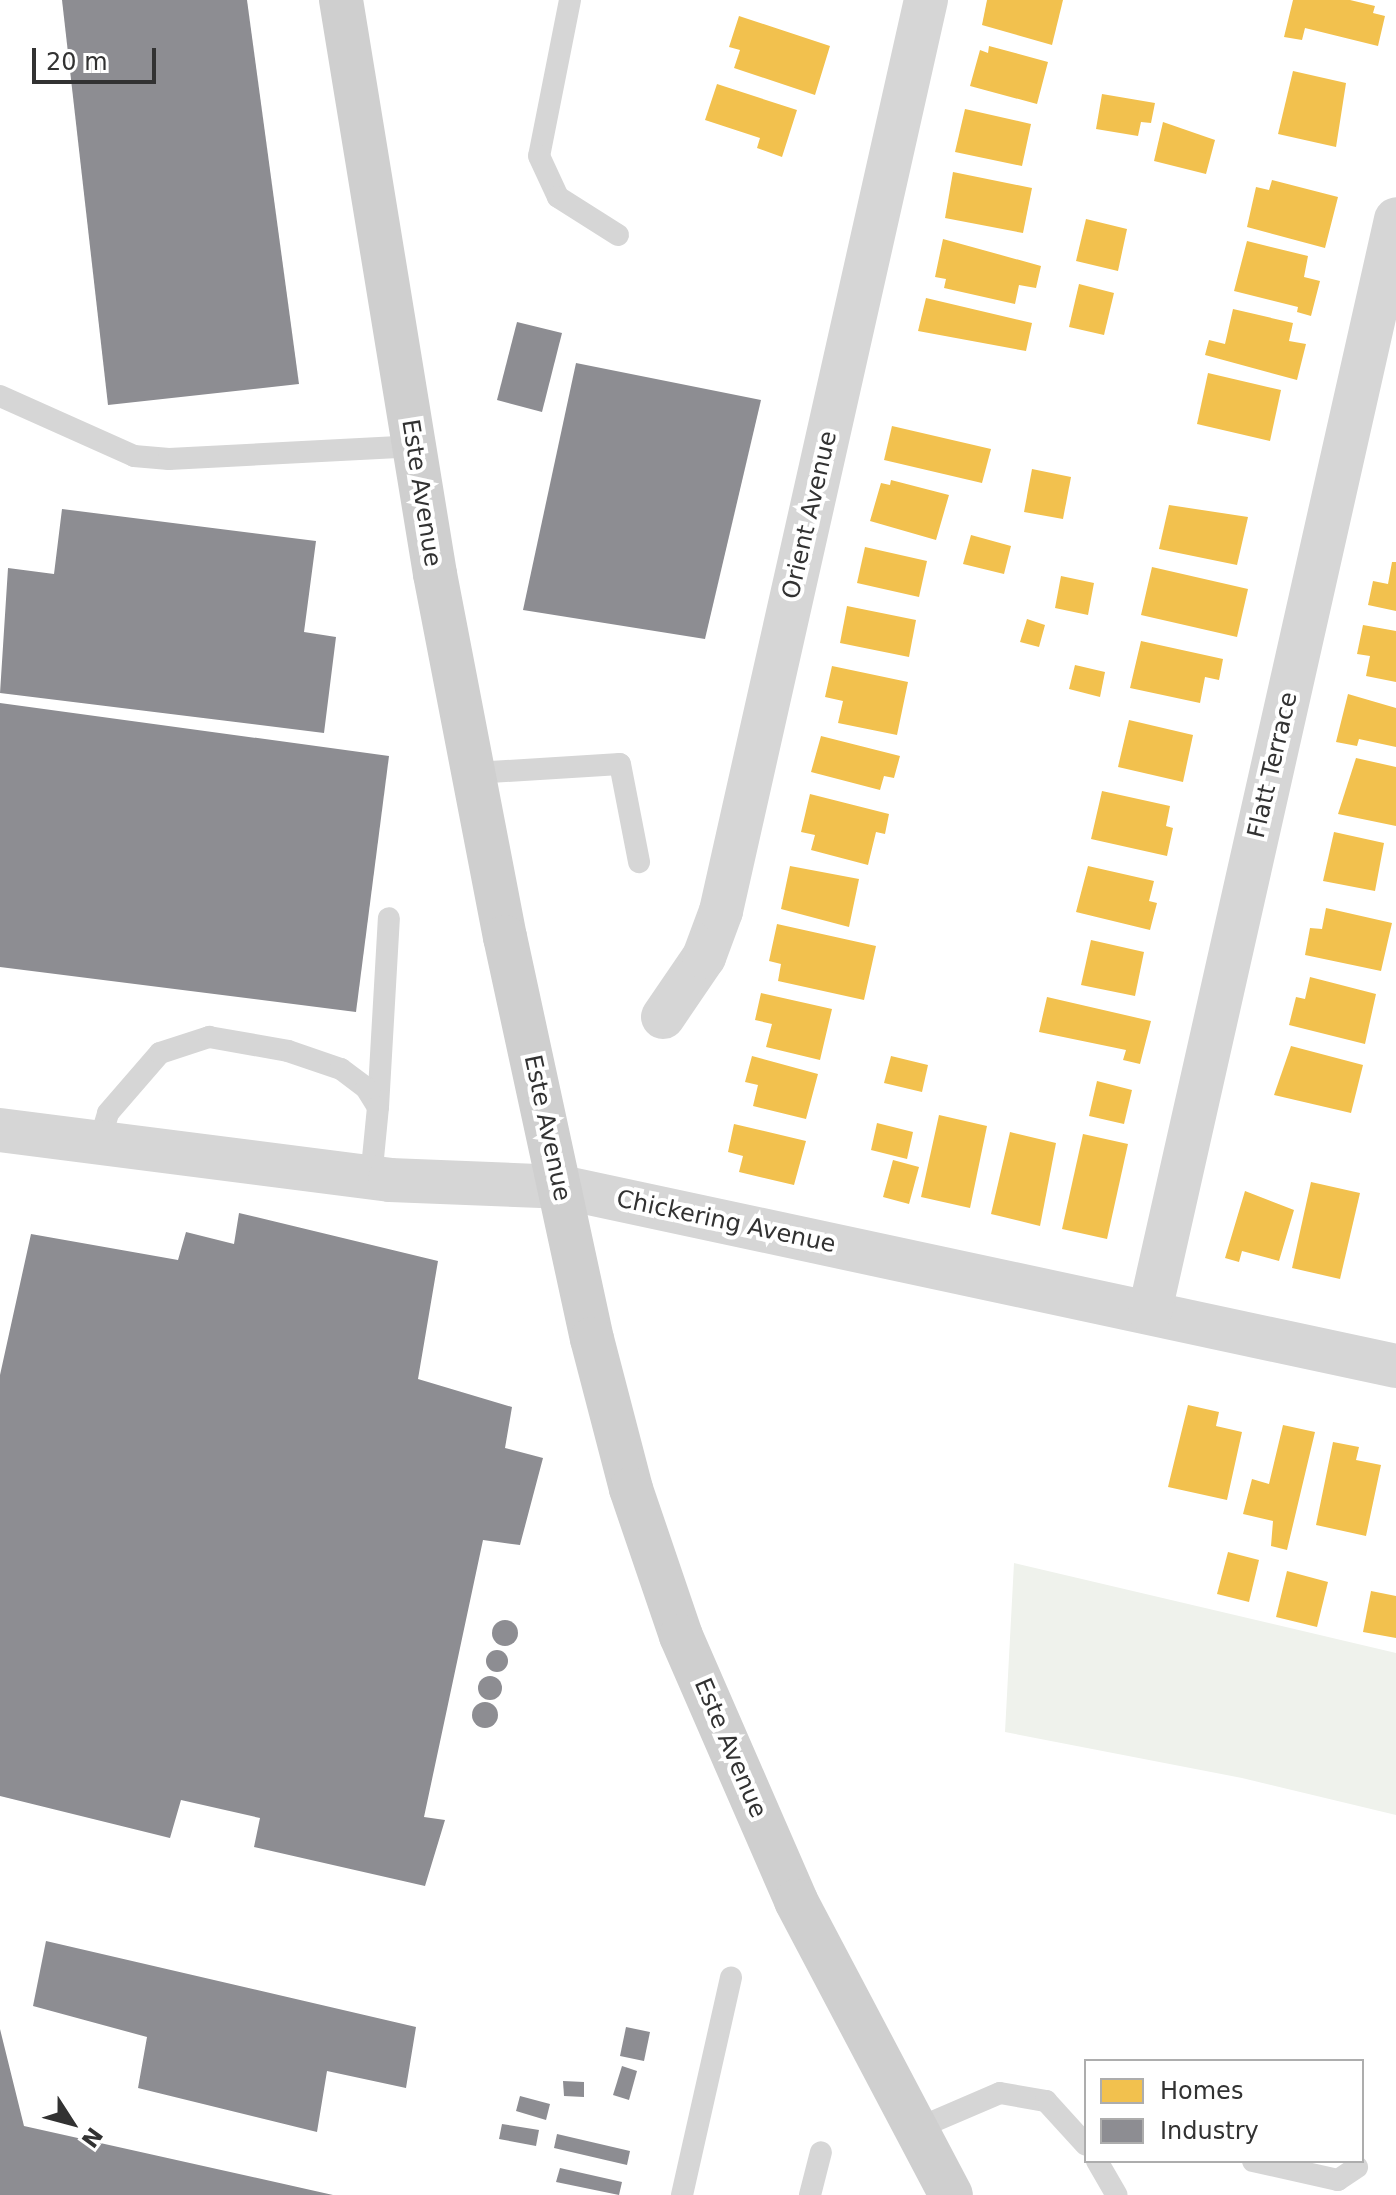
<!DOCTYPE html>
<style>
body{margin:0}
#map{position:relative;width:1396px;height:2195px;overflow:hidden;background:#fff;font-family:"DejaVu Sans",sans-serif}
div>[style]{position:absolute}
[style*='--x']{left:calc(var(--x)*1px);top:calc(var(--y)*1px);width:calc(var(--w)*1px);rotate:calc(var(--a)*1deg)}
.green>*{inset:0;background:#eff2ec}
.homes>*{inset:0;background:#f2c14e}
.industry>*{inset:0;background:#8d8d92}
.round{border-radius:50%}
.lane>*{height:22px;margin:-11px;padding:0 11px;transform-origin:11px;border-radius:11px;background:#d6d6d6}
.street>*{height:44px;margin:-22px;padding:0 22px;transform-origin:22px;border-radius:22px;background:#d6d6d6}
.secondary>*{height:44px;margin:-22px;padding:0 22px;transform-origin:22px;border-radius:22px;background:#cfcfcf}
span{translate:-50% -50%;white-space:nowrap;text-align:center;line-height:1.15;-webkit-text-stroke:8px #fff;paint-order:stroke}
.street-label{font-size:24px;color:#323232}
.legend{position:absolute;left:1084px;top:2059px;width:280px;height:104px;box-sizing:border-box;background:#fff;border:2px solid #adadad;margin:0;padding:10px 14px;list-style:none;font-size:24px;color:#323232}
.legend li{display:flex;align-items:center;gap:16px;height:40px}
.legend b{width:40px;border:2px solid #adadad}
.north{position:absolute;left:32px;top:2083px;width:80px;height:80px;-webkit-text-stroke:6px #fff;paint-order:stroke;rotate:126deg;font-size:22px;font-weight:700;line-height:32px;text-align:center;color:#323232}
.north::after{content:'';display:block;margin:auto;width:28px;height:36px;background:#323232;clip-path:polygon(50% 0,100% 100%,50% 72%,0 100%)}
.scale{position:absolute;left:32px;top:48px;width:124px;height:36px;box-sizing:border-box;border:4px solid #323232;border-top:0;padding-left:10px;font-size:24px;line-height:28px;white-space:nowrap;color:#323232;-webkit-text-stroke:6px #fff;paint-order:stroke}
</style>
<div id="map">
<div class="green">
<div style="clip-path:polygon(1014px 1563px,1396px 1653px,1396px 1815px,1242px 1778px,1005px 1732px)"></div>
</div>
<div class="homes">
<div style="clip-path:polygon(987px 0,1063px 0,1052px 45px,982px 25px)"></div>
<div style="clip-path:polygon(1293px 0,1350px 0,1375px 6px,1373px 13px,1385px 16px,1378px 46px,1305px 28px,1302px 40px,1284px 37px)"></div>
<div style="clip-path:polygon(739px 16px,830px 46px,815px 95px,734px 68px,740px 50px,729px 47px)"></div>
<div style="clip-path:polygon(989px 46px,1048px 62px,1037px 104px,970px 86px,980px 50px,988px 53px)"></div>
<div style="clip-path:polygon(1293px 71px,1346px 83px,1336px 147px,1278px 134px)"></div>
<div style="clip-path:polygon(717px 84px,797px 110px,782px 157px,757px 148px,760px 138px,705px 120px)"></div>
<div style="clip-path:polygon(1102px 94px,1155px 103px,1151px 123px,1141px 122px,1138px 136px,1096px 129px)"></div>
<div style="clip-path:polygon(965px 109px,1031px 124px,1022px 166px,955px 152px)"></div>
<div style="clip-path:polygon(1163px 122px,1215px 140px,1206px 174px,1154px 161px)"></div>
<div style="clip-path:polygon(953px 172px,1032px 188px,1023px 233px,945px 218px)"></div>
<div style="clip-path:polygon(1272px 180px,1338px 197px,1325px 248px,1247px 227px,1256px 187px,1269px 190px)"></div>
<div style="clip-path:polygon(1086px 219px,1127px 229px,1118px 271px,1076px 261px)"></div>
<div style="clip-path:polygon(943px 239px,1041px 266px,1036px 288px,1019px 285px,1015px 304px,944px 288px,946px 279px,935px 277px)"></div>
<div style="clip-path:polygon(1247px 241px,1308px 256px,1304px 277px,1320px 281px,1311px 316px,1297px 312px,1298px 307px,1234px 291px)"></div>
<div style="clip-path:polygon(1079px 284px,1114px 293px,1104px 335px,1069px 327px)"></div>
<div style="clip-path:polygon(926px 298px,1032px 323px,1026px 351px,918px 331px)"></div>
<div style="clip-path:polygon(1233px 309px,1293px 323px,1289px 341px,1306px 344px,1297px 380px,1205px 355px,1209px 340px,1225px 344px)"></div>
<div style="clip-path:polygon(1208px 373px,1281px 390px,1270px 441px,1197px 424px)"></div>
<div style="clip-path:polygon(892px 426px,991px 449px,982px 483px,884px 460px)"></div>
<div style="clip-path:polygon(1032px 469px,1071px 477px,1063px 519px,1024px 512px)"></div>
<div style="clip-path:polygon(891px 480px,949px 495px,936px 540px,870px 521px,881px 483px,890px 485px)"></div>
<div style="clip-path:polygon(1169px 505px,1248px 517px,1237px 565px,1159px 549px)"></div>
<div style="clip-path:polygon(971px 535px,1011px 546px,1004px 574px,963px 564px)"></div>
<div style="clip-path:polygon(865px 547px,927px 561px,919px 597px,857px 583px)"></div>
<div style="clip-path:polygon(1392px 562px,1396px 562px,1396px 611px,1368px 605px,1373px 581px,1388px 584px)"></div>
<div style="clip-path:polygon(1152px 567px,1248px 589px,1237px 637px,1141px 615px)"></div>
<div style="clip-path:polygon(1061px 576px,1094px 583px,1088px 615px,1055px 608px)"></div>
<div style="clip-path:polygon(847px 606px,916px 620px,909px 657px,840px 643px)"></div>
<div style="clip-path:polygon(1027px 619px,1045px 625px,1039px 647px,1020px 642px)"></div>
<div style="clip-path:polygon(1363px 625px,1396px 631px,1396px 682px,1366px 676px,1370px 656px,1357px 654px)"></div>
<div style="clip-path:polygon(1141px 641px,1223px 659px,1219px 680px,1205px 677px,1200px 703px,1130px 688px)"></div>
<div style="clip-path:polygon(1075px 665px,1105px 672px,1100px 697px,1069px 689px)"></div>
<div style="clip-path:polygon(832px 666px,908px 682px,897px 735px,838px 723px,843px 701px,825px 697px)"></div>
<div style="clip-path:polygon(1348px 694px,1396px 708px,1396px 747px,1359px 739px,1357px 746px,1336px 742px)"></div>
<div style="clip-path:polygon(1129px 720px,1193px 735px,1183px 782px,1118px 767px)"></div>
<div style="clip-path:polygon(821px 736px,900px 756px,894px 778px,884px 776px,880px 790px,811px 772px)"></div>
<div style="clip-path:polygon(1356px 758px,1396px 767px,1396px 826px,1338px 814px)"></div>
<div style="clip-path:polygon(1102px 791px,1170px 806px,1166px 826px,1173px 828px,1167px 856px,1091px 839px)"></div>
<div style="clip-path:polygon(810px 794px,889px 814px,885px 834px,876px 832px,868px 865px,811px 850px,815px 835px,801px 832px)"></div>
<div style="clip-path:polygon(1334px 832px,1384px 843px,1375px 891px,1323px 881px)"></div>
<div style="clip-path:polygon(790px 866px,859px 879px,849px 927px,781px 909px)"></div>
<div style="clip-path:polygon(1088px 866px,1154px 881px,1149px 901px,1157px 903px,1150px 930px,1076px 912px)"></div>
<div style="clip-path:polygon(1326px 908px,1392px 923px,1381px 971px,1305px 955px,1310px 928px,1322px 929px)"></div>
<div style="clip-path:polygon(777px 924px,876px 946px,864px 1000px,778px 981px,781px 964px,769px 961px)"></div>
<div style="clip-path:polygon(1091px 940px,1144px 952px,1135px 996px,1081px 985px)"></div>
<div style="clip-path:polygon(1310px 977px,1376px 994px,1365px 1044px,1289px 1025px,1296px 997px,1305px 999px)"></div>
<div style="clip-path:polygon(761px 993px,832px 1009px,820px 1060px,766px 1047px,772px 1024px,755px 1020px)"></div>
<div style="clip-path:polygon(1047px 997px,1151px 1021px,1140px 1064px,1123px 1060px,1126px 1050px,1039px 1032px)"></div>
<div style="clip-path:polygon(1291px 1046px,1363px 1065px,1351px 1113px,1274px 1095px)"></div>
<div style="clip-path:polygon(752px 1056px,818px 1074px,806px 1119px,753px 1106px,758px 1085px,745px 1082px)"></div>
<div style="clip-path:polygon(891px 1056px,928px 1065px,922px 1092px,884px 1083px)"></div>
<div style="clip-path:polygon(1097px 1081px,1132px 1090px,1124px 1124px,1089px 1116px)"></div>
<div style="clip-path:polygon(939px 1115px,987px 1126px,970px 1208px,921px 1197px)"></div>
<div style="clip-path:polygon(877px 1123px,913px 1132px,907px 1159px,871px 1150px)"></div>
<div style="clip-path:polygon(734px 1124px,806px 1141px,794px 1185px,739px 1172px,743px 1156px,728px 1152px)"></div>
<div style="clip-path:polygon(1010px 1132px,1056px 1143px,1040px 1226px,991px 1214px)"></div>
<div style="clip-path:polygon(1083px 1134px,1128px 1144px,1107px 1239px,1062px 1229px)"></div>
<div style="clip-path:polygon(893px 1160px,919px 1167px,909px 1204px,883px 1197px)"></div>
<div style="clip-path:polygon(1311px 1182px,1360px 1193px,1340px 1279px,1292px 1268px)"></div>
<div style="clip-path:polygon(1245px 1191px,1294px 1210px,1279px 1261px,1242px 1251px,1239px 1262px,1225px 1258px)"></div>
<div style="clip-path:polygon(1188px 1405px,1219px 1412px,1216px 1426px,1242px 1432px,1227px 1500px,1168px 1487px)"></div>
<div style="clip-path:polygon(1283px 1425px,1315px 1432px,1287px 1550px,1271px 1546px,1273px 1521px,1243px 1514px,1252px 1479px,1269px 1484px)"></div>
<div style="clip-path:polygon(1333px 1442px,1359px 1447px,1356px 1460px,1381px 1465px,1366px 1536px,1316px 1525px)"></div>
<div style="clip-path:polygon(1228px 1552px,1259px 1560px,1249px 1602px,1217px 1594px)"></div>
<div style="clip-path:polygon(1287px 1571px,1328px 1582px,1317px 1627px,1276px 1617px)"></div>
<div style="clip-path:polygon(1371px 1591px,1396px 1596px,1396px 1638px,1363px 1632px)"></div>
</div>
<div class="industry">
<div style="clip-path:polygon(62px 0,247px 0,299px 384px,108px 405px)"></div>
<div style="clip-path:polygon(517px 322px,562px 333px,542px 412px,497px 400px)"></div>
<div style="clip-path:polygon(576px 363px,761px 400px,705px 639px,523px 610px)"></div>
<div style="clip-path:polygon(62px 509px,316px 541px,304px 632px,336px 637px,324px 733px,0 693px,8px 568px,54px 574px)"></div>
<div style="clip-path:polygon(0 703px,389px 756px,356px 1012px,0 967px)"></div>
<div style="clip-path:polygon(239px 1213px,438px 1261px,418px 1379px,512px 1407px,505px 1448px,543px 1458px,520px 1545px,483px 1540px,424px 1817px,445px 1820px,425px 1886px,254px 1847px,260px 1818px,181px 1800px,170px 1838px,0 1796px,0 1375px,31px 1234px,178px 1260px,186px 1232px,234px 1244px)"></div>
<div class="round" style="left:492px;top:1620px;width:26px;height:26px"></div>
<div class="round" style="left:486px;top:1650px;width:22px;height:22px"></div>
<div class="round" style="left:478px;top:1676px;width:24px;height:24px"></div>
<div class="round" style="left:472px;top:1702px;width:26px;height:26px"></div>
<div style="clip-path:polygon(46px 1941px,416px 2027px,406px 2088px,327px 2071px,317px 2132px,138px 2088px,147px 2037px,33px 2006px)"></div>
<div style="clip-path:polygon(626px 2027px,650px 2032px,644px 2061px,620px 2056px)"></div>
<div style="clip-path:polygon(0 2029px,24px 2126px,333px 2195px,0 2195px)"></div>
<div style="clip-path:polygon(622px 2066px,637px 2071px,629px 2100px,613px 2095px)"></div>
<div style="clip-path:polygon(563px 2081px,584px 2082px,584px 2097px,564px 2096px)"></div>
<div style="clip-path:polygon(520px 2096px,550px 2104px,546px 2120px,516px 2111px)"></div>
<div style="clip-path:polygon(502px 2124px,539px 2130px,536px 2146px,499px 2139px)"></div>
<div style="clip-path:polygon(557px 2134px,630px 2151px,627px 2165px,554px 2148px)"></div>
<div style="clip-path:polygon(560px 2168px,622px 2182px,619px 2195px,556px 2182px)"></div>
</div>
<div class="lane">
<div style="--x:570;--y:0;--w:159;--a:101.2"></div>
<div style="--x:539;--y:156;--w:45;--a:65.1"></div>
<div style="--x:558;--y:197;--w:71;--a:32.3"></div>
<div style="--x:0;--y:396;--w:147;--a:24.1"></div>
<div style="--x:134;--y:456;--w:35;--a:5"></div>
<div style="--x:169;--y:459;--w:244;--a:-3"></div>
<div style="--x:474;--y:773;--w:146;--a:-3.5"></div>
<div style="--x:620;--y:764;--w:100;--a:79"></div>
<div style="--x:378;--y:1107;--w:189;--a:-86.7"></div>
<div style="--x:99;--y:1143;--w:31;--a:-73"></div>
<div style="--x:108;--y:1113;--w:79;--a:-49.1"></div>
<div style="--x:160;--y:1053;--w:52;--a:-18.1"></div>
<div style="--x:209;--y:1037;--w:80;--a:10"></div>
<div style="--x:288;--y:1051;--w:56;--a:18.8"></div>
<div style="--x:341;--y:1069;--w:31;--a:37"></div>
<div style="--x:366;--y:1088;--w:22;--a:58"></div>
<div style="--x:378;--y:1107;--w:71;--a:95.6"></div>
<div style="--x:916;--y:2129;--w:91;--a:-23.2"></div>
<div style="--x:1000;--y:2093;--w:47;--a:9.9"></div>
<div style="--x:1046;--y:2101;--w:59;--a:47.7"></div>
<div style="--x:1097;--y:2161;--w:39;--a:60"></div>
<div style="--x:1253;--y:2161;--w:87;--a:12.6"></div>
<div style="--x:1338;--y:2180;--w:23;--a:-34"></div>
<div style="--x:682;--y:2195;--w:223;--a:-77.3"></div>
<div style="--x:810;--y:2195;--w:44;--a:-75.7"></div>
</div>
<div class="street">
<div style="--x:663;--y:1017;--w:73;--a:-55.7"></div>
<div style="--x:704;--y:957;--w:49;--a:-69.7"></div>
<div style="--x:721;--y:911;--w:934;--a:-77.32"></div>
<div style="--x:0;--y:1130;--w:393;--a:7.3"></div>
<div style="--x:390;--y:1180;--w:171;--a:2.3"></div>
<div style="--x:561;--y:1187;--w:854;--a:12.1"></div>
<div style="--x:1150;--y:1311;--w:1119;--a:-77.3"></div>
</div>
<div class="secondary">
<div style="--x:341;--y:0;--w:582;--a:80.7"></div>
<div style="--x:435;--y:574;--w:370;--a:79.1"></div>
<div style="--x:505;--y:937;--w:411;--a:77.8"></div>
<div style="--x:592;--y:1339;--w:155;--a:75.4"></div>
<div style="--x:631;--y:1489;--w:155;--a:71.2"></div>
<div style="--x:681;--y:1636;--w:289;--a:66.5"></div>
<div style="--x:796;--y:1901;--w:332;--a:62.2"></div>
</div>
<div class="street-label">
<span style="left:421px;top:493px;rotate:81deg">Este Avenue</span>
<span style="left:810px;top:515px;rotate:-77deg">Orient Avenue</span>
<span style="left:1273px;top:765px;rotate:-77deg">Flatt Terrace</span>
<span style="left:547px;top:1128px;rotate:78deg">Este Avenue</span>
<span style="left:726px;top:1222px;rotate:12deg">Chickering Avenue</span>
<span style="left:730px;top:1748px;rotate:67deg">Este Avenue</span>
</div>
<ul class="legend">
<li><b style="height:22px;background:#f2c14e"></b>Homes</li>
<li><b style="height:22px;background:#8d8d92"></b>Industry</li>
</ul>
<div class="north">N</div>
<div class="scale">20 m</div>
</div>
